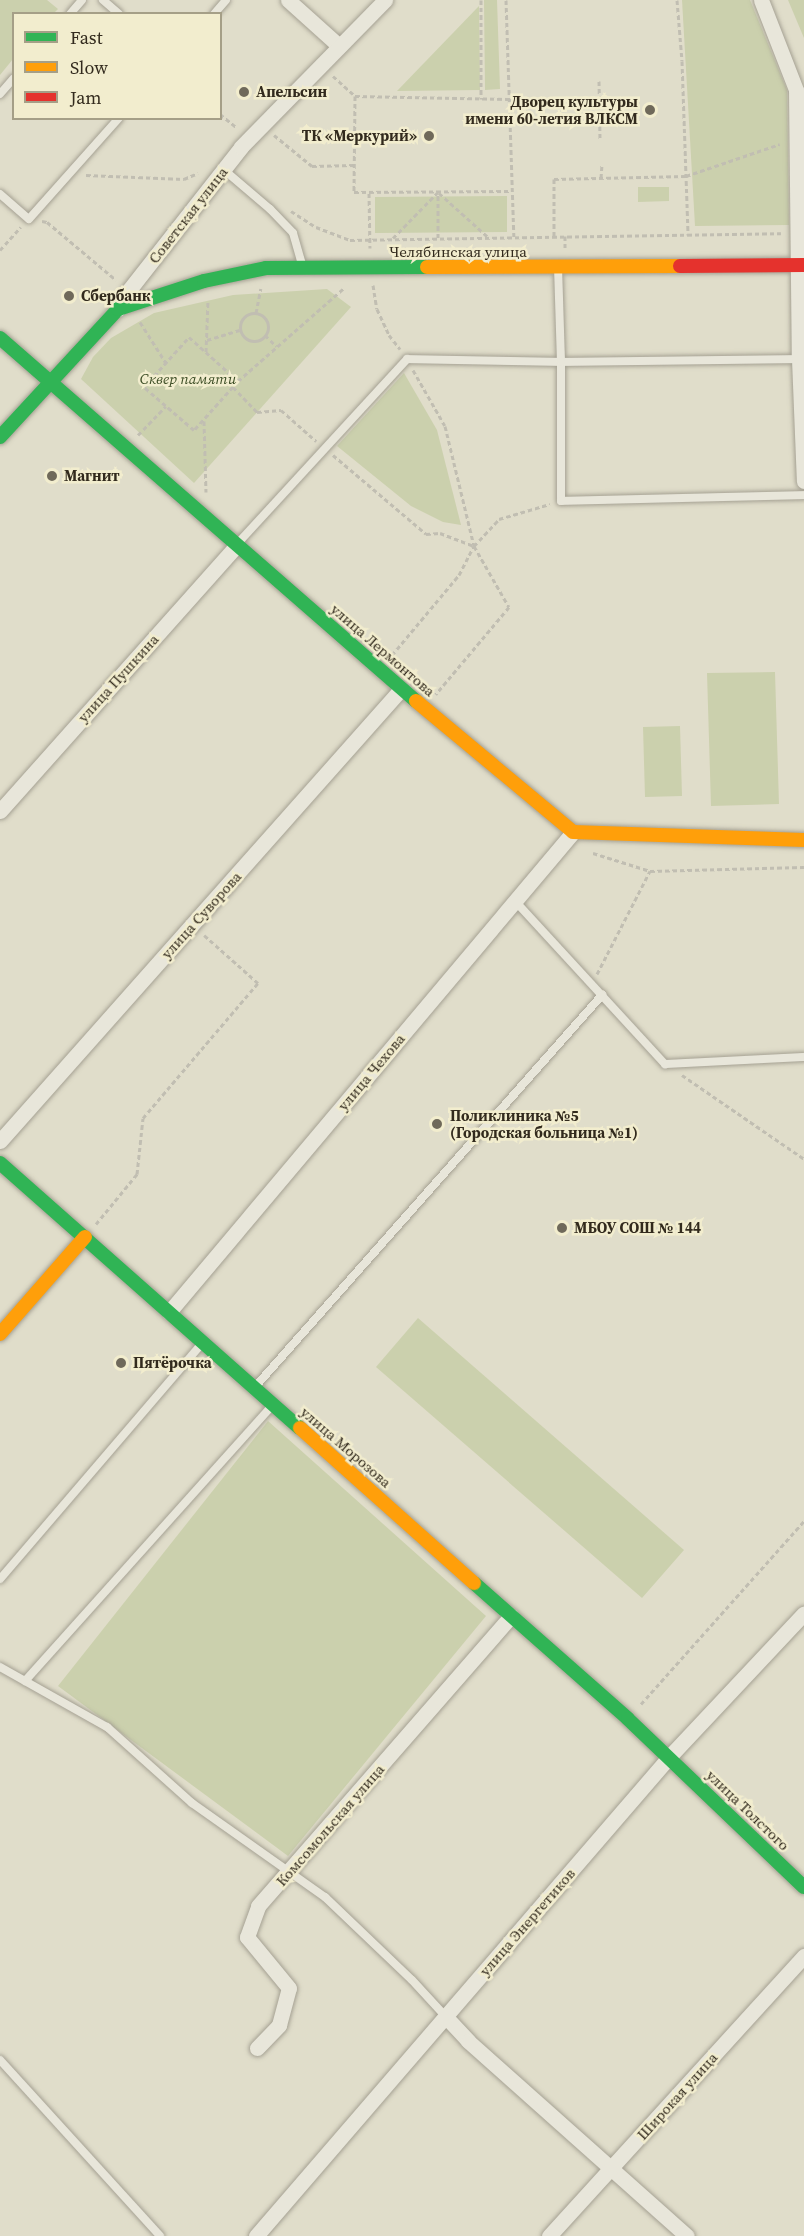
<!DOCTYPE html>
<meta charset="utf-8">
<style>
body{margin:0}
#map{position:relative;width:804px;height:2236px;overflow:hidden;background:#e0ddca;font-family:"Source Serif 4",serif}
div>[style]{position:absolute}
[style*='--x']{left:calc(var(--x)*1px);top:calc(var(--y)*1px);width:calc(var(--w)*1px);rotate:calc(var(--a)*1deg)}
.green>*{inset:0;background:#cbd0ad}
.path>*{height:3px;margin-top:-1.5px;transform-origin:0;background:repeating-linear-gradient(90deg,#c1beb2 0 4.5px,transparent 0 7.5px)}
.path>.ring{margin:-1.5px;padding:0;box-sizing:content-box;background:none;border:3px solid #c1beb2;border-radius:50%}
.roads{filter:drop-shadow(0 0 2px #a5a193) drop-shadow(0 0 2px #a5a193)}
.lane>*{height:8px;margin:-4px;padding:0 4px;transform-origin:4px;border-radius:4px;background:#e8e6da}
.street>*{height:15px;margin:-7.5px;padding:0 7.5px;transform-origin:7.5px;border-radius:7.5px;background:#e8e6da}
.fast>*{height:14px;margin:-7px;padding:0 7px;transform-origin:7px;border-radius:7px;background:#30b455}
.slow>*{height:14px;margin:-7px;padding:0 7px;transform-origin:7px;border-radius:7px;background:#ff9f0a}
.jam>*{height:14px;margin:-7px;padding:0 7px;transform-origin:7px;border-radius:7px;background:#e5322d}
.dots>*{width:16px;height:16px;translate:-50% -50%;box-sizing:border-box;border:3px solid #f2edce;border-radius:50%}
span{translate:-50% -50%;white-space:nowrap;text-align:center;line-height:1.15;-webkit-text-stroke:5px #f2edce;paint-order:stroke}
.poi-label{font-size:15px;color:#322a1d;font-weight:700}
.left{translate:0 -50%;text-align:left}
.right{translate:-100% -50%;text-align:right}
.street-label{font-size:15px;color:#322a1d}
.park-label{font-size:15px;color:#3c4d25;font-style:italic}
.legend{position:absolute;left:12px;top:12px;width:210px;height:108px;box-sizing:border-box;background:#f2edce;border:2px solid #a59f87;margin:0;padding:8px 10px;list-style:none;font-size:18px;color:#322a1d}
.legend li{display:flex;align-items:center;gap:12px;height:30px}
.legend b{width:30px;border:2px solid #a59f87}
</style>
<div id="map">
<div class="green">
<div style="clip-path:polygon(0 0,47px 0,58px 9px,54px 13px,14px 14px,13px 59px,0 75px)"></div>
<div style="clip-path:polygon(484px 0,497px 0,500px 89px,485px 90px)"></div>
<div style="clip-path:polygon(682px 0,750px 0,787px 90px,789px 225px,695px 226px)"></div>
<div style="clip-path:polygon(788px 0,804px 0,804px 38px)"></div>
<div style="clip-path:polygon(479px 6px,480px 90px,397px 91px)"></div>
<div style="clip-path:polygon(638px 187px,669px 187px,669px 201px,638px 202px)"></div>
<div style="clip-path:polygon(507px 196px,507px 232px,375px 233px,375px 197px)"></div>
<div style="clip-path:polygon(327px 289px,351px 307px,194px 483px,81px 379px,93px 357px,111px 338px,154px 313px,233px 295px)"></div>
<div style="clip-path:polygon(404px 373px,437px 430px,461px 525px,443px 522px,411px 506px,337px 446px)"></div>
<div style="clip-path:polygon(775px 672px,779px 804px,711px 806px,707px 673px)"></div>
<div style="clip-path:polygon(680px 726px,682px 796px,645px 797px,643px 727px)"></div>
<div style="clip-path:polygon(418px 1318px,684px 1550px,642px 1598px,376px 1367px)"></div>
<div style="clip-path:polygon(268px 1421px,486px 1616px,288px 1856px,58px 1686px)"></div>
</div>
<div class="path">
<div style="--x:481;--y:0;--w:99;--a:90"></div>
<div style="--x:506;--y:0;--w:237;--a:88.1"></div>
<div style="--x:677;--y:0;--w:61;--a:85.3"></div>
<div style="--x:682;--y:61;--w:174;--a:88"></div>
<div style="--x:333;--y:76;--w:30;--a:42"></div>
<div style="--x:355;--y:96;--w:154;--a:1.1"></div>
<div style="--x:599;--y:81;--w:59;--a:89"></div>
<div style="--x:355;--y:96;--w:96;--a:90.6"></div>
<div style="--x:354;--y:192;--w:158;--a:-0.4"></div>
<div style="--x:220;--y:114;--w:22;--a:39"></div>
<div style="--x:274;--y:135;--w:49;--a:39.2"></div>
<div style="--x:312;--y:166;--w:42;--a:-1.4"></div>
<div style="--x:86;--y:175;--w:98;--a:2.3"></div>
<div style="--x:184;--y:179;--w:15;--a:-23"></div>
<div style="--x:601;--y:178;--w:14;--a:-86"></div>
<div style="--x:369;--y:193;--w:55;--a:89"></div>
<div style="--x:439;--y:193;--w:66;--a:41.9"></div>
<div style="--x:291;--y:211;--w:30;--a:33"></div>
<div style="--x:316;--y:227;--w:36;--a:21"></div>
<div style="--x:350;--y:240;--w:431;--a:-0.9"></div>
<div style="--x:42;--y:221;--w:5;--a:11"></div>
<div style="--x:47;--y:222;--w:90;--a:40"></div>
<div style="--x:554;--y:236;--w:57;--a:-90"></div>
<div style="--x:554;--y:179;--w:132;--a:-1.3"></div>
<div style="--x:686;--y:176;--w:99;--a:-18.8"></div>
<div style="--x:565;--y:236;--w:13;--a:90"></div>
<div style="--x:393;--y:238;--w:64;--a:-45.6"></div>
<div style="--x:438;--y:238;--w:44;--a:-90"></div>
<div style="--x:0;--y:250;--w:31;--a:-48"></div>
<div style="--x:373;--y:285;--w:24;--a:81"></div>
<div style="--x:377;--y:309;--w:29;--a:65"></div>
<div style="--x:389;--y:335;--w:18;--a:52"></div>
<div class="ring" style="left:240px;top:313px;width:25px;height:25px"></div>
<div style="--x:256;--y:313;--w:25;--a:-79"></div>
<div style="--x:140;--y:322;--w:49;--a:57.6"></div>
<div style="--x:265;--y:335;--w:16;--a:45"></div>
<div style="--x:189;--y:337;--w:66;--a:41.9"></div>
<div style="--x:238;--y:381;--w:66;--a:131.9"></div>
<div style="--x:194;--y:430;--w:66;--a:-139.3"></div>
<div style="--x:144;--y:387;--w:67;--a:-48"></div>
<div style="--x:207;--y:340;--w:34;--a:-17"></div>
<div style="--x:206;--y:352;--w:52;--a:-87.8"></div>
<div style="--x:413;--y:370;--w:64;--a:60.3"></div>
<div style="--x:445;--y:426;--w:123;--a:76.4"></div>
<div style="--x:474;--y:546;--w:70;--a:60.2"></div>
<div style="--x:509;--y:607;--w:114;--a:130"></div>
<div style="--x:238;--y:381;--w:142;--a:-41.3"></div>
<div style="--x:233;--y:387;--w:35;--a:46"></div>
<div style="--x:257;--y:412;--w:24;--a:-5"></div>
<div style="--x:281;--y:410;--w:47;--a:41.5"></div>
<div style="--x:204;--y:421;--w:71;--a:88.4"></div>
<div style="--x:138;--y:435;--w:40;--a:-46"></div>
<div style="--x:333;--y:455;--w:122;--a:40.3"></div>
<div style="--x:426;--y:534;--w:14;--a:-4"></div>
<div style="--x:440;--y:533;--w:36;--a:21"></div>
<div style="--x:392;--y:655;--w:104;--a:-50.1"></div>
<div style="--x:459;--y:575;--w:33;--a:-63"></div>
<div style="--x:474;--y:546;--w:37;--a:-47"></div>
<div style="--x:499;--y:519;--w:53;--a:-16.4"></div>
<div style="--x:593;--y:853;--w:60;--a:17.5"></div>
<div style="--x:650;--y:871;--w:154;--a:-1.5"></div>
<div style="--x:597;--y:974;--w:116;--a:-62.8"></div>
<div style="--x:682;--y:1075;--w:148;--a:34.5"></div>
<div style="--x:96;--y:1224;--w:65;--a:-50.6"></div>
<div style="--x:137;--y:1174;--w:56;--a:-83.9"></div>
<div style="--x:143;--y:1118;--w:177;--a:-49.6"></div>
<div style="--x:258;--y:983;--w:72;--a:-138.4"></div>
<div style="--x:641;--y:1704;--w:245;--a:-48.3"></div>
</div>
<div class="roads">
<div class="lane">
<div style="--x:103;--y:0;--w:21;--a:41"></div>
<div style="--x:70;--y:14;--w:18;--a:-49"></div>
<div style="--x:214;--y:14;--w:18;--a:-49"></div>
<div style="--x:0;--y:94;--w:21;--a:-49"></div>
<div style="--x:223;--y:169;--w:62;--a:40.4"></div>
<div style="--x:270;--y:209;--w:33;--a:46"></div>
<div style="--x:293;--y:233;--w:35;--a:74"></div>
<div style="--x:0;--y:194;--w:38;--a:41"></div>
<div style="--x:29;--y:219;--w:135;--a:-48.3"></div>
<div style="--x:799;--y:359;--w:238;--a:179.3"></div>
<div style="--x:561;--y:362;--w:139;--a:90"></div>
<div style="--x:561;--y:501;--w:243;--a:-1.4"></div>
<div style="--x:238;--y:543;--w:250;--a:-47.4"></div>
<div style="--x:407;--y:359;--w:154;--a:1.1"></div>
<div style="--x:561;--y:362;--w:93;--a:-91.8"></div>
<div style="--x:515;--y:901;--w:222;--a:47.4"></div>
<div style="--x:665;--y:1064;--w:139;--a:-2.9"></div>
<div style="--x:255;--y:1387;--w:524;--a:-48.48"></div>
<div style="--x:0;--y:1579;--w:311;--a:-49.4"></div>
<div style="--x:0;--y:1667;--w:123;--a:29.3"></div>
<div style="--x:107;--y:1727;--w:114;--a:41.8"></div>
<div style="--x:192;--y:1803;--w:163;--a:35.3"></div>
<div style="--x:325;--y:1897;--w:120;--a:43.7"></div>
<div style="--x:412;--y:1980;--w:50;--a:47.4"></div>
<div style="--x:25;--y:1681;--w:370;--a:-48.1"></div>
<div style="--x:0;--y:2060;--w:238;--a:47.7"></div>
</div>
<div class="street">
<div style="--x:288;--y:0;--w:69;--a:42"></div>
<div style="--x:761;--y:0;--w:97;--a:68.7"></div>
<div style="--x:796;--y:90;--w:269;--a:89.4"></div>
<div style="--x:799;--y:359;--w:122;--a:87.7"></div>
<div style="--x:118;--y:309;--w:22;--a:-60"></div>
<div style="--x:129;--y:290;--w:182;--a:-51.9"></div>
<div style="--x:241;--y:147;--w:206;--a:-45.6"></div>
<div style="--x:0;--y:811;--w:356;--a:-48.3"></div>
<div style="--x:0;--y:1141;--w:604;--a:-48.42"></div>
<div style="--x:169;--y:1312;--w:627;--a:-49.91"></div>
<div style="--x:446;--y:2017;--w:33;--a:47"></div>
<div style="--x:468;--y:2041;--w:293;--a:41.7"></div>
<div style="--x:257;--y:2048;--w:32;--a:-46"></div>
<div style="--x:279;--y:2025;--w:38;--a:-75"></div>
<div style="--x:289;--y:1988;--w:66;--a:-129.5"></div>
<div style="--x:247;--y:1937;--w:33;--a:-70"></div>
<div style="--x:258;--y:1906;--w:385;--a:-48.9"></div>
<div style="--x:256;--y:2236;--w:632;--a:-49.23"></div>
<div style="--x:669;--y:1757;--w:197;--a:-46.8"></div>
<div style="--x:549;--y:2236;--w:379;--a:-47.7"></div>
</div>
<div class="fast">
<div style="--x:0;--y:338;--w:552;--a:41.11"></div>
<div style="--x:0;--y:437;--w:174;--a:-47.3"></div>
<div style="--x:118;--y:309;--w:90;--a:-18"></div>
<div style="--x:204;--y:281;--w:63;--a:-11.8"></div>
<div style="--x:266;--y:268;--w:161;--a:-0.4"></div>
<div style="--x:0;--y:1163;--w:400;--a:41.5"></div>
<div style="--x:474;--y:1583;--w:205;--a:41.4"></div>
<div style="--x:628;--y:1719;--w:243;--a:43.7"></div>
</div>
<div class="slow">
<div style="--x:427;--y:267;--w:253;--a:-0.2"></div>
<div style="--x:416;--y:701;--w:204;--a:39.8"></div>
<div style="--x:573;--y:832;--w:231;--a:2"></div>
<div style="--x:0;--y:1334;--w:129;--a:-48.8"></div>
<div style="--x:300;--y:1428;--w:233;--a:41.7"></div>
</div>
<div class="jam">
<div style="--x:680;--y:266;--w:124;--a:-0.5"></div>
</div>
</div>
<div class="dots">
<div style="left:244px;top:92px;background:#6f695a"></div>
<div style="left:650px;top:110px;background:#6f695a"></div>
<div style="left:429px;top:136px;background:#6f695a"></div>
<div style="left:69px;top:296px;background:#6f695a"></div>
<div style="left:52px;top:476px;background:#6f695a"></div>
<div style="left:437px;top:1124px;background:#6f695a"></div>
<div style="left:562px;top:1228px;background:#6f695a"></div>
<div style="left:121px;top:1363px;background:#6f695a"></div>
</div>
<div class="poi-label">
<span class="left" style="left:256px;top:92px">Апельсин</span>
<span class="right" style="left:638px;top:110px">Дворец культуры<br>имени 60-летия ВЛКСМ</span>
<span class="right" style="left:417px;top:136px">ТК «Меркурий»</span>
<span class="left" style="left:81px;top:296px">Сбербанк</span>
<span class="left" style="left:64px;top:476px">Магнит</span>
<span class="left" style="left:450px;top:1124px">Поликлиника №5<br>(Городская больница №1)</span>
<span class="left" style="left:574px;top:1228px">МБОУ СОШ № 144</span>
<span class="left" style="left:133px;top:1363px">Пятёрочка</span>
</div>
<div class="street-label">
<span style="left:188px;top:215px;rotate:-52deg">Советская улица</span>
<span style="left:458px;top:252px">Челябинская улица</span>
<span style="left:383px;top:650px;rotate:41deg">улица Лермонтова</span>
<span style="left:118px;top:678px;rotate:-48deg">улица Пушкина</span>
<span style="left:201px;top:915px;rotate:-48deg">улица Суворова</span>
<span style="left:371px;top:1072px;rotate:-50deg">улица Чехова</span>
<span style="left:346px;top:1447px;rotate:41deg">улица Морозова</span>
<span style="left:748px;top:1810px;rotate:44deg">улица Толстого</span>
<span style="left:330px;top:1825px;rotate:-49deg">Комсомольская улица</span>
<span style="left:527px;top:1922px;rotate:-49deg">улица Энергетиков</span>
<span style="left:677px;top:2096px;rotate:-48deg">Широкая улица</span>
</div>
<div class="park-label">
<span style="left:188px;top:379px">Сквер памяти</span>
</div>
<ul class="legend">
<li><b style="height:8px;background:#30b455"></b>Fast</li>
<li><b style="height:8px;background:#ff9f0a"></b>Slow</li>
<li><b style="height:8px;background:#e5322d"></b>Jam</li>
</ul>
</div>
